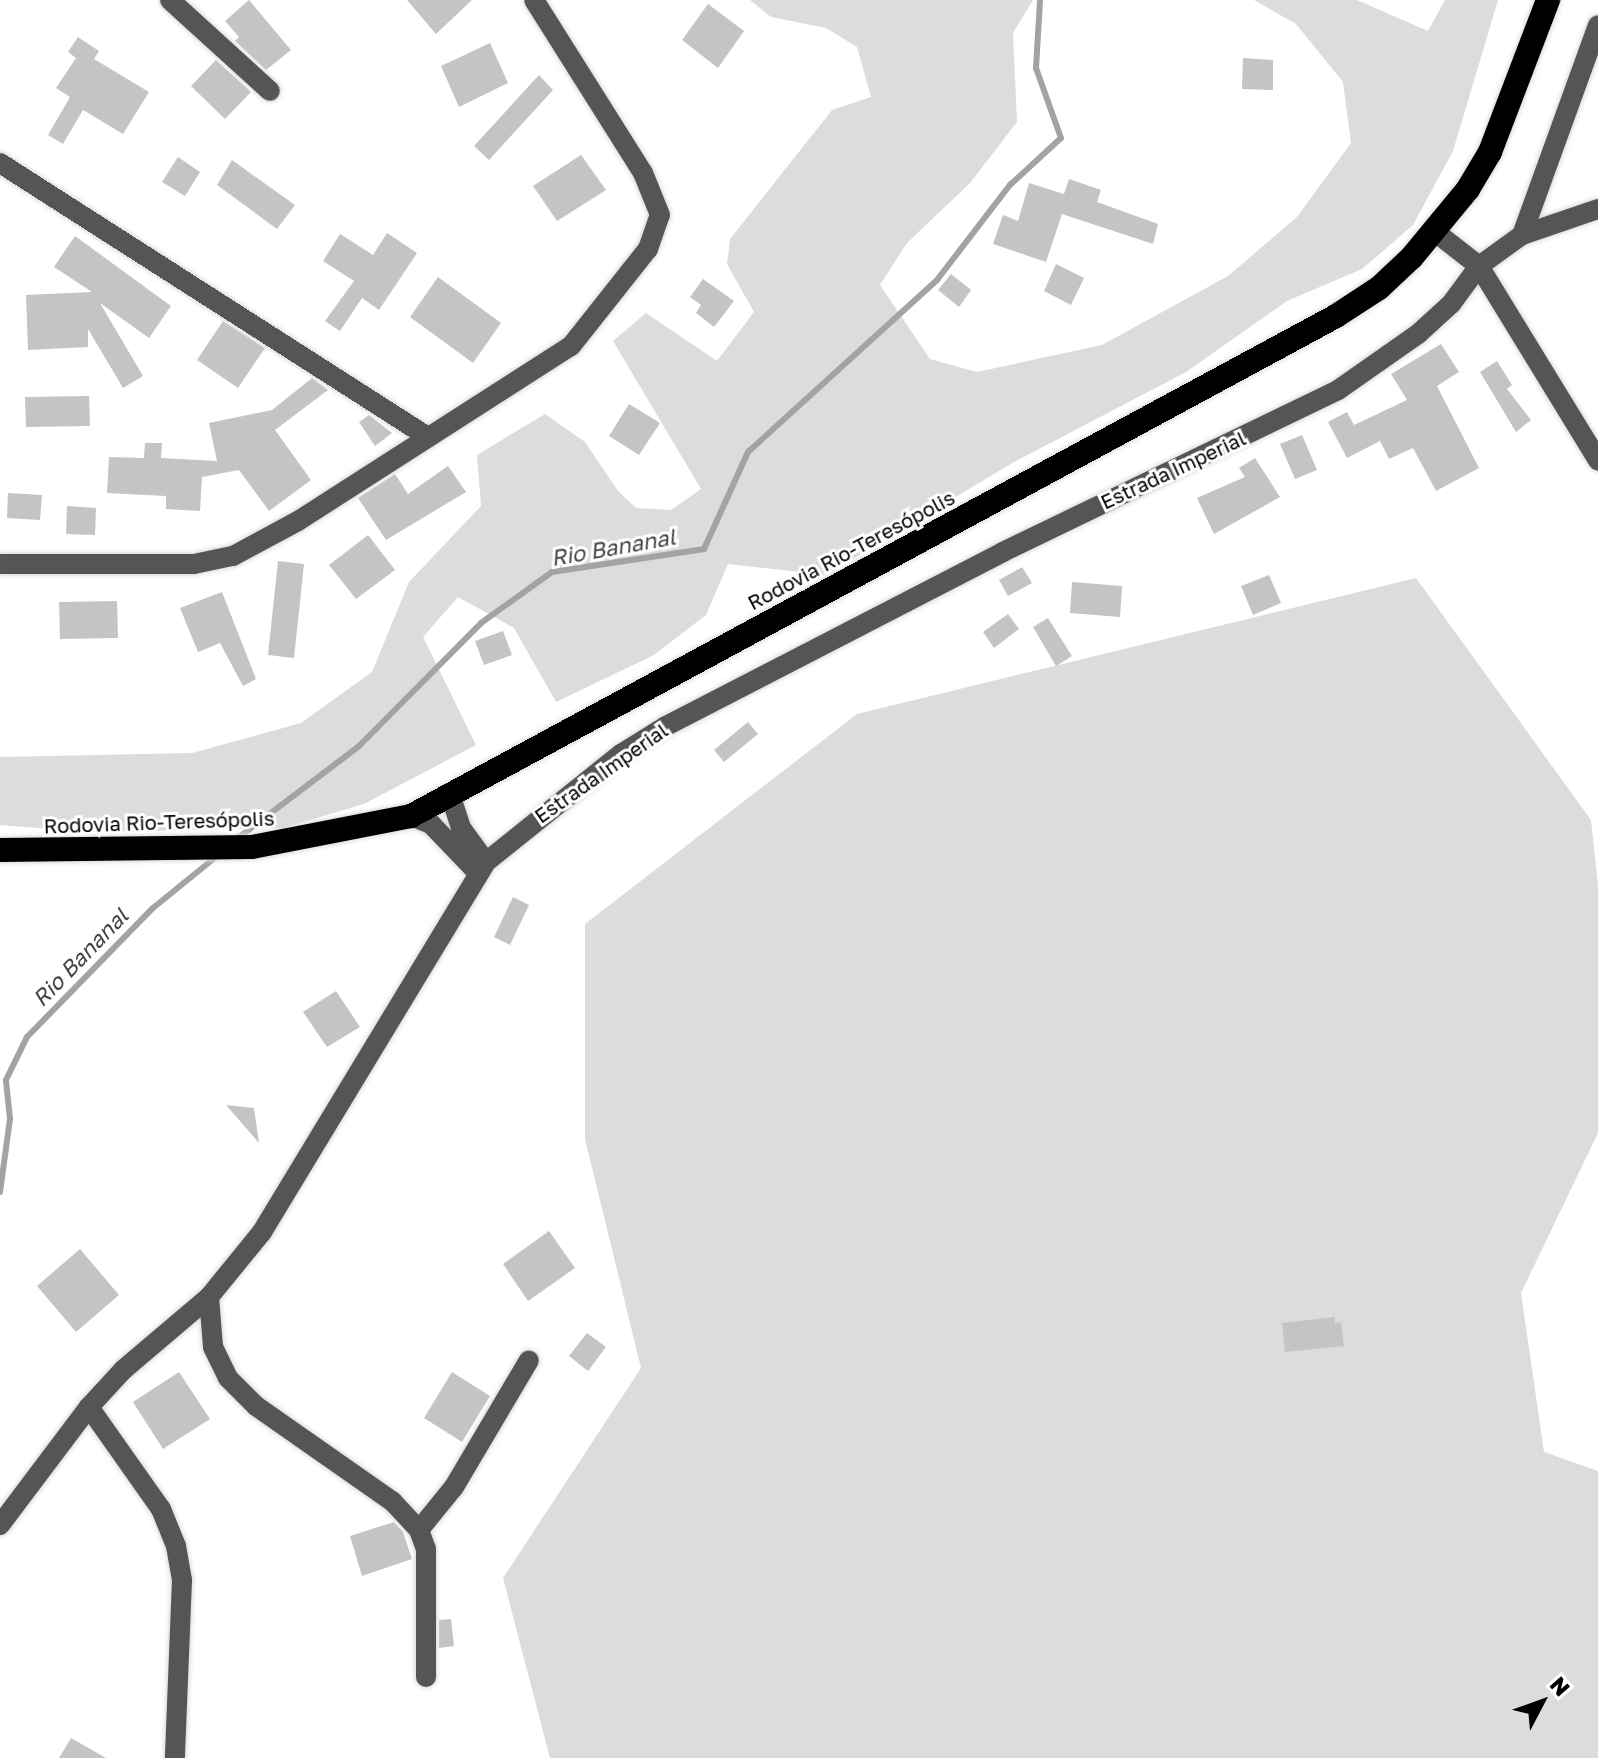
<!DOCTYPE html>
<meta charset="utf-8">
<style>
body{margin:0}
#map{position:relative;width:1598px;height:1758px;overflow:hidden;background:#fff;font-family:"Golos Text",sans-serif}
div>[style]{position:absolute}
[style*='--x']{left:calc(var(--x)*1px);top:calc(var(--y)*1px);width:calc(var(--w)*1px);rotate:calc(var(--a)*1deg)}
.green>*{inset:0;background:#dcdcdc}
.stream>*{height:6px;margin:-3px;padding:0 3px;transform-origin:3px;border-radius:3px;background:#a3a3a3}
.building>*{inset:0;background:#c4c4c4}
.roads{filter:drop-shadow(0 0 2px #dbdbdb) drop-shadow(0 0 2px #dbdbdb)}
.minor>*{height:20px;margin:-10px;padding:0 10px;transform-origin:10px;border-radius:10px;background:#555}
.highway>*{height:24px;margin:-12px;padding:0 12px;transform-origin:12px;border-radius:12px;background:#000}
span{translate:-50% -50%;white-space:nowrap;text-align:center;line-height:1.15;-webkit-text-stroke:6px #fff;paint-order:stroke}
.street-label{font-size:20px;color:#000}
.water-label{font-size:22px;color:#444;font-style:italic}
.north{position:absolute;left:1502px;top:1662px;width:80px;height:80px;-webkit-text-stroke:6px #fff;paint-order:stroke;rotate:49deg;font-size:22px;font-weight:700;line-height:32px;text-align:center;color:#000}
.north::after{content:'';display:block;margin:auto;width:28px;height:36px;background:#000;clip-path:polygon(50% 0,100% 100%,50% 72%,0 100%)}
</style>
<div id="map">
<div class="green">
<div style="clip-path:polygon(750px 0,1033px 0,1013px 33px,1017px 122px,970px 183px,907px 243px,880px 285px,930px 359px,977px 372px,1102px 345px,1228px 276px,1297px 217px,1351px 143px,1343px 82px,1296px 24px,1254px 0,1357px 0,1428px 31px,1445px 0,1498px 0,1453px 151px,1413px 225px,1362px 269px,1287px 301px,1186px 372px,1014px 462px,826px 575px,728px 564px,706px 615px,654px 655px,556px 702px,514px 628px,458px 597px,423px 637px,476px 745px,364px 804px,283px 828px,94px 832px,0 825px,0 757px,192px 753px,301px 723px,372px 672px,409px 582px,481px 506px,477px 455px,545px 414px,585px 442px,618px 491px,636px 508px,671px 510px,701px 489px,613px 341px,646px 313px,717px 361px,754px 312px,727px 264px,730px 239px,832px 110px,871px 97px,857px 47px,826px 28px,771px 17px)"></div>
<div style="clip-path:polygon(1416px 578px,1591px 820px,1598px 885px,1598px 1133px,1521px 1293px,1544px 1452px,1598px 1471px,1598px 1758px,550px 1758px,503px 1578px,641px 1368px,585px 1139px,585px 924px,857px 714px)"></div>
</div>
<div class="stream">
<div style="--x:238;--y:838;--w:151;--a:-37.2"></div>
<div style="--x:358;--y:747;--w:175;--a:-45.2"></div>
<div style="--x:481;--y:623;--w:87;--a:-35.7"></div>
<div style="--x:552;--y:572;--w:154;--a:-8.6"></div>
<div style="--x:704;--y:549;--w:107;--a:-65.6"></div>
<div style="--x:748;--y:452;--w:256;--a:-42.3"></div>
<div style="--x:937;--y:280;--w:120;--a:-52.5"></div>
<div style="--x:1010;--y:185;--w:69;--a:-42.7"></div>
<div style="--x:1061;--y:138;--w:74;--a:-109.7"></div>
<div style="--x:1036;--y:68;--w:68;--a:-86.6"></div>
<div style="--x:0;--y:1192;--w:74;--a:-82.2"></div>
<div style="--x:10;--y:1119;--w:39;--a:-96"></div>
<div style="--x:6;--y:1080;--w:48;--a:-64"></div>
<div style="--x:27;--y:1037;--w:180;--a:-45.7"></div>
<div style="--x:153;--y:908;--w:82;--a:-39.1"></div>
</div>
<div class="building">
<div style="clip-path:polygon(249px 0,291px 50px,266px 70px,235px 41px,239px 37px,225px 21px)"></div>
<div style="clip-path:polygon(407px 0,472px 0,436px 34px)"></div>
<div style="clip-path:polygon(708px 4px,744px 31px,718px 68px,682px 40px)"></div>
<div style="clip-path:polygon(78px 37px,99px 51px,94px 59px,149px 92px,123px 134px,83px 110px,63px 144px,48px 135px,70px 97px,56px 88px,76px 58px,68px 52px)"></div>
<div style="clip-path:polygon(490px 43px,508px 83px,459px 107px,441px 66px)"></div>
<div style="clip-path:polygon(1243px 58px,1273px 60px,1273px 90px,1242px 89px)"></div>
<div style="clip-path:polygon(216px 60px,251px 92px,225px 119px,191px 86px)"></div>
<div style="clip-path:polygon(539px 75px,553px 90px,489px 160px,474px 146px)"></div>
<div style="clip-path:polygon(581px 155px,606px 190px,557px 221px,533px 186px)"></div>
<div style="clip-path:polygon(178px 157px,200px 172px,185px 196px,162px 182px)"></div>
<div style="clip-path:polygon(232px 160px,295px 205px,277px 229px,217px 185px)"></div>
<div style="clip-path:polygon(1069px 179px,1101px 190px,1097px 202px,1158px 224px,1153px 244px,1062px 214px,1046px 262px,993px 244px,1003px 215px,1018px 221px,1029px 183px,1064px 194px)"></div>
<div style="clip-path:polygon(387px 233px,417px 253px,379px 310px,362px 298px,340px 331px,325px 321px,354px 281px,323px 261px,340px 234px,373px 255px)"></div>
<div style="clip-path:polygon(75px 236px,171px 306px,149px 338px,100px 303px,143px 376px,123px 388px,88px 329px,88px 347px,28px 350px,26px 295px,92px 292px,54px 267px)"></div>
<div style="clip-path:polygon(1056px 264px,1084px 278px,1071px 305px,1044px 291px)"></div>
<div style="clip-path:polygon(951px 274px,971px 290px,959px 307px,938px 290px)"></div>
<div style="clip-path:polygon(438px 277px,501px 323px,473px 363px,410px 317px)"></div>
<div style="clip-path:polygon(703px 279px,734px 301px,714px 327px,696px 313px,701px 305px,690px 297px)"></div>
<div style="clip-path:polygon(223px 321px,265px 348px,238px 388px,197px 360px)"></div>
<div style="clip-path:polygon(1441px 344px,1459px 372px,1437px 386px,1479px 468px,1436px 491px,1413px 448px,1389px 459px,1380px 441px,1347px 458px,1328px 422px,1347px 412px,1354px 425px,1407px 400px,1391px 374px)"></div>
<div style="clip-path:polygon(1497px 361px,1512px 385px,1507px 389px,1531px 420px,1516px 432px,1480px 372px)"></div>
<div style="clip-path:polygon(312px 378px,328px 390px,275px 430px,311px 480px,269px 511px,239px 470px,202px 477px,200px 511px,166px 509px,166px 496px,107px 493px,109px 457px,144px 458px,145px 443px,162px 443px,161px 458px,217px 461px,209px 423px,272px 410px)"></div>
<div style="clip-path:polygon(89px 396px,90px 426px,26px 427px,25px 397px)"></div>
<div style="clip-path:polygon(629px 404px,660px 423px,639px 455px,609px 436px)"></div>
<div style="clip-path:polygon(369px 415px,392px 433px,375px 446px,359px 422px)"></div>
<div style="clip-path:polygon(1302px 435px,1317px 470px,1295px 479px,1280px 444px)"></div>
<div style="clip-path:polygon(1255px 458px,1280px 497px,1214px 534px,1197px 498px,1245px 477px,1239px 468px)"></div>
<div style="clip-path:polygon(448px 466px,466px 492px,386px 540px,358px 498px,395px 474px,408px 494px)"></div>
<div style="clip-path:polygon(8px 493px,42px 495px,40px 520px,7px 518px)"></div>
<div style="clip-path:polygon(67px 506px,96px 508px,95px 535px,66px 534px)"></div>
<div style="clip-path:polygon(368px 535px,395px 570px,356px 599px,329px 565px)"></div>
<div style="clip-path:polygon(278px 561px,304px 564px,294px 658px,268px 655px)"></div>
<div style="clip-path:polygon(1022px 567px,1032px 583px,1008px 596px,999px 580px)"></div>
<div style="clip-path:polygon(1269px 575px,1281px 603px,1253px 615px,1241px 586px)"></div>
<div style="clip-path:polygon(1072px 582px,1122px 586px,1120px 617px,1070px 613px)"></div>
<div style="clip-path:polygon(222px 592px,256px 679px,243px 686px,220px 643px,198px 652px,180px 608px)"></div>
<div style="clip-path:polygon(117px 601px,118px 638px,60px 639px,59px 602px)"></div>
<div style="clip-path:polygon(1008px 614px,1019px 629px,994px 648px,983px 632px)"></div>
<div style="clip-path:polygon(1048px 618px,1072px 656px,1056px 666px,1033px 627px)"></div>
<div style="clip-path:polygon(503px 631px,512px 655px,484px 665px,475px 641px)"></div>
<div style="clip-path:polygon(748px 722px,758px 734px,724px 762px,714px 750px)"></div>
<div style="clip-path:polygon(513px 897px,529px 905px,510px 945px,494px 937px)"></div>
<div style="clip-path:polygon(336px 991px,360px 1027px,327px 1047px,303px 1012px)"></div>
<div style="clip-path:polygon(226px 1105px,254px 1108px,259px 1143px)"></div>
<div style="clip-path:polygon(549px 1231px,575px 1268px,528px 1301px,503px 1264px)"></div>
<div style="clip-path:polygon(80px 1249px,119px 1295px,76px 1332px,37px 1286px)"></div>
<div style="clip-path:polygon(1335px 1317px,1335px 1323px,1341px 1322px,1344px 1346px,1285px 1352px,1282px 1323px)"></div>
<div style="clip-path:polygon(587px 1333px,606px 1347px,588px 1371px,569px 1356px)"></div>
<div style="clip-path:polygon(179px 1372px,210px 1419px,163px 1449px,133px 1402px)"></div>
<div style="clip-path:polygon(452px 1372px,490px 1396px,462px 1442px,424px 1418px)"></div>
<div style="clip-path:polygon(394px 1522px,403px 1532px,412px 1559px,362px 1576px,350px 1536px)"></div>
<div style="clip-path:polygon(451px 1619px,454px 1646px,439px 1648px,439px 1620px)"></div>
<div style="clip-path:polygon(71px 1738px,106px 1758px,59px 1758px)"></div>
</div>
<div class="roads">
<div class="minor">
<div style="--x:170;--y:0;--w:135;--a:42.3"></div>
<div style="--x:0;--y:163;--w:508;--a:32.63"></div>
<div style="--x:1434;--y:231;--w:57;--a:37.9"></div>
<div style="--x:1479;--y:266;--w:53;--a:-35.8"></div>
<div style="--x:1522;--y:235;--w:80;--a:-18.9"></div>
<div style="--x:1522;--y:235;--w:223;--a:-70.1"></div>
<div style="--x:0;--y:564;--w:194;--a:0"></div>
<div style="--x:194;--y:564;--w:40;--a:-12"></div>
<div style="--x:233;--y:556;--w:74;--a:-28.3"></div>
<div style="--x:298;--y:521;--w:324;--a:-32.7"></div>
<div style="--x:571;--y:346;--w:124;--a:-51.6"></div>
<div style="--x:648;--y:249;--w:36;--a:-71"></div>
<div style="--x:660;--y:215;--w:45;--a:-112"></div>
<div style="--x:643;--y:173;--w:204;--a:-122.2"></div>
<div style="--x:451;--y:797;--w:33;--a:72"></div>
<div style="--x:461;--y:828;--w:42;--a:53.7"></div>
<div style="--x:411;--y:816;--w:22;--a:22"></div>
<div style="--x:431;--y:824;--w:69;--a:46.2"></div>
<div style="--x:209;--y:1297;--w:50;--a:85.4"></div>
<div style="--x:213;--y:1347;--w:34;--a:64"></div>
<div style="--x:228;--y:1378;--w:40;--a:45"></div>
<div style="--x:256;--y:1406;--w:167;--a:35"></div>
<div style="--x:393;--y:1502;--w:38;--a:47"></div>
<div style="--x:419;--y:1530;--w:20;--a:70"></div>
<div style="--x:426;--y:1549;--w:128;--a:90"></div>
<div style="--x:89;--y:1407;--w:125;--a:54.8"></div>
<div style="--x:161;--y:1509;--w:40;--a:68"></div>
<div style="--x:176;--y:1546;--w:35;--a:80"></div>
<div style="--x:182;--y:1580;--w:178;--a:92.3"></div>
<div style="--x:0;--y:1525;--w:148;--a:-53"></div>
<div style="--x:89;--y:1407;--w:50;--a:-47.4"></div>
<div style="--x:123;--y:1370;--w:113;--a:-40.3"></div>
<div style="--x:209;--y:1297;--w:84;--a:-50.8"></div>
<div style="--x:262;--y:1232;--w:433;--a:-58.8"></div>
<div style="--x:486;--y:862;--w:173;--a:-38.7"></div>
<div style="--x:621;--y:754;--w:53;--a:-31.9"></div>
<div style="--x:666;--y:726;--w:379;--a:-27.3"></div>
<div style="--x:1003;--y:552;--w:372;--a:-25.8"></div>
<div style="--x:1338;--y:390;--w:98;--a:-35"></div>
<div style="--x:1418;--y:334;--w:45;--a:-42.3"></div>
<div style="--x:1451;--y:304;--w:47;--a:-53.6"></div>
<div style="--x:1479;--y:266;--w:228;--a:58.5"></div>
<div style="--x:419;--y:1530;--w:55;--a:-50.9"></div>
<div style="--x:454;--y:1487;--w:147;--a:-59.4"></div>
</div>
<div class="highway">
<div style="--x:0;--y:850;--w:252;--a:-0.7"></div>
<div style="--x:252;--y:847;--w:162;--a:-11"></div>
<div style="--x:411;--y:816;--w:1051;--a:-28.39"></div>
<div style="--x:1336;--y:316;--w:51;--a:-33.1"></div>
<div style="--x:1379;--y:288;--w:45;--a:-43.2"></div>
<div style="--x:1412;--y:257;--w:88;--a:-50.5"></div>
<div style="--x:1468;--y:189;--w:43;--a:-59.3"></div>
<div style="--x:1490;--y:152;--w:163;--a:-69.1"></div>
</div>
</div>
<div class="street-label">
<span style="left:1173px;top:470px;rotate:-25deg">Estrada Imperial</span>
<span style="left:851px;top:550px;rotate:-28deg">Rodovia Rio-Teresópolis</span>
<span style="left:601px;top:773px;rotate:-35deg">Estrada Imperial</span>
<span style="left:159px;top:822px;rotate:-2deg">Rodovia Rio-Teresópolis</span>
</div>
<div class="water-label">
<span style="left:613px;top:547px;rotate:-10deg">Rio Bananal</span>
<span style="left:80px;top:957px;rotate:-46deg">Rio Bananal</span>
</div>
<div class="north">N</div>
</div>
